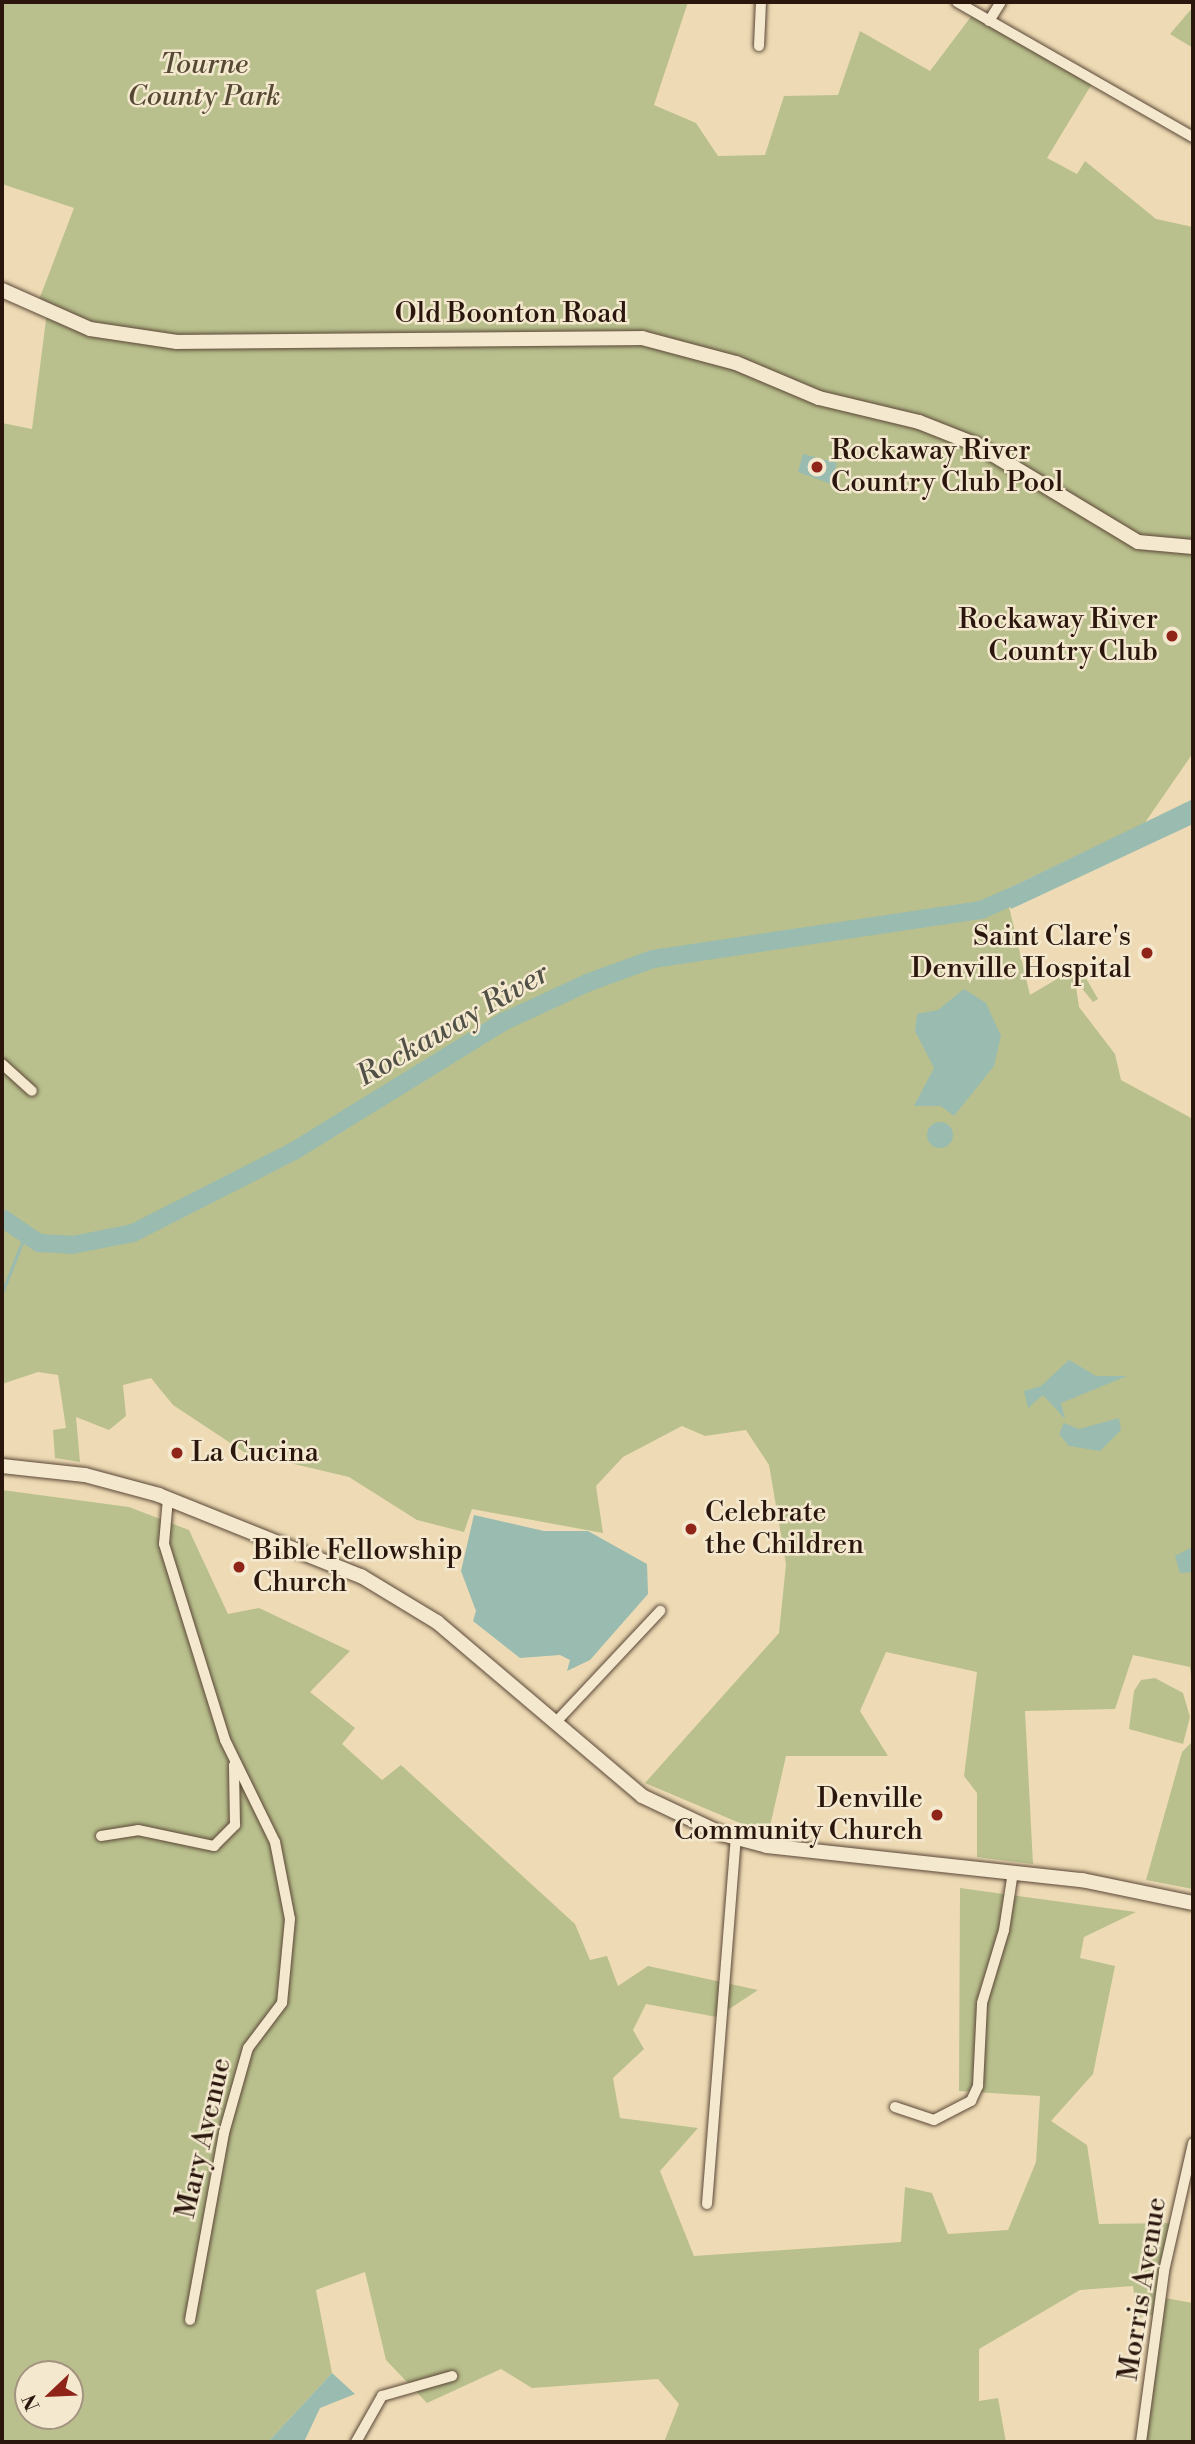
<!DOCTYPE html>
<style>
body{margin:0}
#map{position:relative;width:1195px;height:2444px;overflow:hidden;background:#eedbb5;font-family:"Libre Bodoni",serif}
div>[style]{position:absolute}
[style*='--x']{left:calc(var(--x)*1px);top:calc(var(--y)*1px);width:calc(var(--w)*1px);rotate:calc(var(--a)*1deg)}
.green>*{inset:0;background:#b9c08d}
.water>*{inset:0;background:#99bbb0}
.round{border-radius:50%}
.stream>*{height:2.5px;margin:-1.25px;padding:0 1.25px;transform-origin:1.25px;border-radius:1.25px;background:#99bbb0}
.river>*{height:18px;margin:-9px;padding:0 9px;transform-origin:9px;border-radius:9px;background:#99bbb0}
.roads{filter:drop-shadow(0 0 2px #5b4737) drop-shadow(0 0 2px #5b4737)}
.minor>*{height:10px;margin:-5px;padding:0 5px;transform-origin:5px;border-radius:5px;background:#f4e8cf}
.tertiary>*{height:14px;margin:-7px;padding:0 7px;transform-origin:7px;border-radius:7px;background:#f4e8cf}
.dots>*{width:19px;height:19px;translate:-50% -50%;box-sizing:border-box;border:4px solid #f4e8cf;border-radius:50%}
span{translate:-50% -50%;white-space:nowrap;text-align:center;line-height:1.15;-webkit-text-stroke:5px #f4e8cf;paint-order:stroke}
.park-label{font-size:28px;color:#554933;font-style:italic}
.street-label{font-size:28px;color:#2a160d}
.poi-label{font-size:28px;color:#2a160d}
.left{translate:0 -50%;text-align:left}
.right{translate:-100% -50%;text-align:right}
.water-label{font-size:30px;color:#515046;font-style:italic}
.frame{position:absolute;inset:0;border:4px solid #2a160d;pointer-events:none}
.north{position:absolute;left:14px;top:2360px;width:70px;height:70px;box-sizing:border-box;background:#f4e8cf;border:2px solid #a39481;border-radius:50%;rotate:247deg;font-size:19px;font-weight:700;line-height:28px;text-align:center;color:#2a160d}
.north::after{content:'';display:block;margin:auto;width:24px;height:32px;background:#8f2418;clip-path:polygon(50% 0,100% 100%,50% 72%,0 100%)}
</style>
<div id="map">
<div class="green">
<div style="clip-path:polygon(2px 2px,688px 2px,654px 105px,696px 123px,718px 156px,765px 155px,784px 96px,838px 95px,860px 31px,930px 71px,976px 10px,1093px 82px,1047px 158px,1077px 174px,1085px 161px,1156px 219px,1193px 227px,1193px 753px,1144px 824px,1005px 890px,1030px 995px,1079px 966px,1098px 999px,1093px 1002px,1075px 980px,1079px 1007px,1115px 1054px,1121px 1080px,1193px 1119px,1193px 1694px,1190px 1667px,1133px 1655px,1115px 1709px,1025px 1711px,1033px 1864px,977px 1857px,977px 1793px,964px 1776px,977px 1672px,886px 1652px,860px 1711px,888px 1756px,786px 1756px,768px 1835px,645px 1783px,779px 1633px,786px 1564px,769px 1465px,746px 1430px,705px 1436px,682px 1426px,623px 1457px,596px 1486px,603px 1533px,472px 1509px,464px 1532px,417px 1520px,349px 1477px,244px 1452px,173px 1405px,151px 1378px,123px 1385px,126px 1416px,109px 1430px,76px 1417px,80px 1462px,55px 1458px,53px 1430px,66px 1428px,58px 1375px,38px 1372px,2px 1384px,2px 423px,32px 429px,47px 312px,37px 305px,74px 208px,2px 184px)"></div>
<div style="clip-path:polygon(1193px 7px,1193px 48px,1170px 34px)"></div>
<div style="clip-path:polygon(evenodd,2px 1490px,129px 1507px,189px 1530px,228px 1614px,259px 1608px,350px 1651px,310px 1692px,355px 1728px,342px 1744px,382px 1780px,401px 1765px,575px 1924px,590px 1960px,607px 1956px,618px 1986px,648px 1966px,758px 1990px,717px 2017px,646px 2004px,633px 2030px,644px 2049px,613px 2078px,620px 2118px,698px 2128px,660px 2171px,694px 2256px,901px 2242px,905px 2187px,932px 2193px,948px 2234px,1008px 2230px,1036px 2162px,1040px 2096px,959px 2091px,960px 1888px,1136px 1912px,1084px 1937px,1080px 1958px,1115px 1966px,1093px 2074px,1051px 2121px,1087px 2145px,1099px 2224px,1174px 2223px,1165px 2298px,1193px 2303px,1193px 2442px,1143px 2442px,1162px 2313px,1137px 2318px,1133px 2286px,1080px 2290px,979px 2349px,979px 2401px,998px 2398px,1006px 2442px,664px 2442px,679px 2404px,658px 2379px,532px 2388px,501px 2369px,427px 2403px,386px 2360px,365px 2272px,316px 2290px,332px 2373px,268px 2442px,2px 2442px,2px 1490px,28px 2374px,70px 2374px,70px 2416px,28px 2416px,28px 2374px)"></div>
<div style="clip-path:polygon(1155px 1678px,1183px 1693px,1190px 1717px,1183px 1744px,1129px 1729px,1134px 1691px,1141px 1680px)"></div>
<div style="clip-path:polygon(1193px 1741px,1193px 1889px,1146px 1880px,1182px 1752px)"></div>
</div>
<div class="water">
<div style="clip-path:polygon(803px 454px,837px 463px,831px 484px,798px 472px)"></div>
<div style="clip-path:polygon(1193px 799px,1193px 824px,1011px 909px,1005px 890px)"></div>
<div style="clip-path:polygon(964px 989px,986px 1003px,1001px 1036px,994px 1066px,954px 1116px,941px 1106px,914px 1106px,934px 1068px,915px 1031px,917px 1014px,938px 1010px)"></div>
<div class="round" style="left:927px;top:1122px;width:26px;height:26px"></div>
<div style="clip-path:polygon(1069px 1360px,1096px 1376px,1127px 1376px,1061px 1403px,1065px 1419px,1043px 1395px,1028px 1408px,1024px 1391px,1041px 1386px)"></div>
<div style="clip-path:polygon(1119px 1418px,1121px 1430px,1100px 1451px,1069px 1446px,1059px 1434px,1064px 1423px,1079px 1429px)"></div>
<div style="clip-path:polygon(474px 1515px,544px 1531px,588px 1531px,647px 1564px,648px 1594px,590px 1660px,567px 1671px,570px 1660px,560px 1655px,520px 1658px,473px 1621px,476px 1611px,461px 1571px)"></div>
<div style="clip-path:polygon(1193px 1547px,1193px 1572px,1180px 1573px,1175px 1556px)"></div>
<div style="clip-path:polygon(332px 2373px,355px 2394px,320px 2408px,304px 2442px,268px 2442px)"></div>
</div>
<div class="stream">
<div style="--x:2;--y:1293;--w:62;--a:-68.4"></div>
</div>
<div class="river">
<div style="--x:2;--y:1218;--w:45;--a:34"></div>
<div style="--x:39;--y:1243;--w:33;--a:3"></div>
<div style="--x:72;--y:1245;--w:62;--a:-11.1"></div>
<div style="--x:133;--y:1233;--w:181;--a:-27"></div>
<div style="--x:294;--y:1151;--w:246;--a:-31.7"></div>
<div style="--x:503;--y:1022;--w:93;--a:-24.9"></div>
<div style="--x:587;--y:983;--w:70;--a:-20"></div>
<div style="--x:653;--y:959;--w:332;--a:-8.5"></div>
<div style="--x:981;--y:910;--w:52;--a:-23.6"></div>
</div>
<div class="roads">
<div class="minor">
<div style="--x:957;--y:2;--w:272;--a:29.8"></div>
<div style="--x:989;--y:21;--w:22;--a:-58"></div>
<div style="--x:759;--y:46;--w:44;--a:-87.4"></div>
<div style="--x:2;--y:1064;--w:40;--a:42"></div>
<div style="--x:168;--y:1498;--w:46;--a:95"></div>
<div style="--x:164;--y:1544;--w:205;--a:72.7"></div>
<div style="--x:225;--y:1740;--w:114;--a:63.9"></div>
<div style="--x:275;--y:1842;--w:78;--a:79"></div>
<div style="--x:290;--y:1919;--w:84;--a:95.4"></div>
<div style="--x:282;--y:2003;--w:56;--a:127.1"></div>
<div style="--x:248;--y:2048;--w:88;--a:105.8"></div>
<div style="--x:224;--y:2133;--w:190;--a:100.3"></div>
<div style="--x:555;--y:1723;--w:154;--a:-46.8"></div>
<div style="--x:101;--y:1836;--w:37;--a:-9"></div>
<div style="--x:138;--y:1830;--w:78;--a:11.9"></div>
<div style="--x:214;--y:1846;--w:30;--a:-45"></div>
<div style="--x:235;--y:1825;--w:60;--a:-91"></div>
<div style="--x:895;--y:2107;--w:41;--a:18.4"></div>
<div style="--x:934;--y:2120;--w:42;--a:-27.2"></div>
<div style="--x:971;--y:2101;--w:17;--a:-65"></div>
<div style="--x:978;--y:2086;--w:83;--a:-87.2"></div>
<div style="--x:982;--y:2003;--w:76;--a:-73.2"></div>
<div style="--x:1004;--y:1930;--w:59;--a:-81.2"></div>
<div style="--x:707;--y:2204;--w:367;--a:-85.5"></div>
<div style="--x:356;--y:2442;--w:53;--a:-60.5"></div>
<div style="--x:382;--y:2396;--w:73;--a:-15.9"></div>
<div style="--x:1141;--y:2442;--w:173;--a:-82.3"></div>
<div style="--x:1164;--y:2271;--w:131;--a:-77.2"></div>
</div>
<div class="tertiary">
<div style="--x:2;--y:290;--w:96;--a:23.9"></div>
<div style="--x:90;--y:329;--w:88;--a:8.5"></div>
<div style="--x:177;--y:342;--w:465;--a:-0.5"></div>
<div style="--x:642;--y:338;--w:97;--a:14.9"></div>
<div style="--x:736;--y:363;--w:90;--a:22.9"></div>
<div style="--x:819;--y:398;--w:103;--a:13.5"></div>
<div style="--x:919;--y:422;--w:62;--a:21.6"></div>
<div style="--x:977;--y:445;--w:188;--a:31.1"></div>
<div style="--x:1138;--y:542;--w:55;--a:5.2"></div>
<div style="--x:2;--y:1466;--w:83;--a:6.2"></div>
<div style="--x:85;--y:1475;--w:77;--a:15.1"></div>
<div style="--x:159;--y:1495;--w:218;--a:21.9"></div>
<div style="--x:361;--y:1576;--w:89;--a:31.2"></div>
<div style="--x:437;--y:1622;--w:269;--a:40.3"></div>
<div style="--x:642;--y:1796;--w:89;--a:25.4"></div>
<div style="--x:722;--y:1834;--w:47;--a:14.9"></div>
<div style="--x:767;--y:1846;--w:317;--a:6.2"></div>
<div style="--x:1082;--y:1880;--w:113;--a:11.7"></div>
</div>
</div>
<div class="dots">
<div style="left:817px;top:467px;background:#8f2418"></div>
<div style="left:1172px;top:636px;background:#8f2418"></div>
<div style="left:1147px;top:953px;background:#8f2418"></div>
<div style="left:177px;top:1453px;background:#8f2418"></div>
<div style="left:691px;top:1529px;background:#8f2418"></div>
<div style="left:239px;top:1567px;background:#8f2418"></div>
<div style="left:937px;top:1815px;background:#8f2418"></div>
</div>
<div class="park-label">
<span style="left:204px;top:81px">Tourne<br>County Park</span>
</div>
<div class="street-label">
<span style="left:511px;top:314px">Old Boonton Road</span>
<span style="left:204px;top:2138px;rotate:-77deg">Mary Avenue</span>
<span style="left:1143px;top:2289px;rotate:-81deg">Morris Avenue</span>
</div>
<div class="poi-label">
<span class="left" style="left:831px;top:467px">Rockaway River<br>Country Club Pool</span>
<span class="right" style="left:1158px;top:636px">Rockaway River<br>Country Club</span>
<span class="right" style="left:1131px;top:953px">Saint Clare's<br>Denville Hospital</span>
<span class="left" style="left:191px;top:1453px">La Cucina</span>
<span class="left" style="left:705px;top:1529px">Celebrate<br>the Children</span>
<span class="left" style="left:253px;top:1567px">Bible Fellowship<br>Church</span>
<span class="right" style="left:923px;top:1815px">Denville<br>Community Church</span>
</div>
<div class="water-label">
<span style="left:453px;top:1025px;rotate:-30deg">Rockaway River</span>
</div>
<div class="frame"></div>
<div class="north">N</div>
</div>
